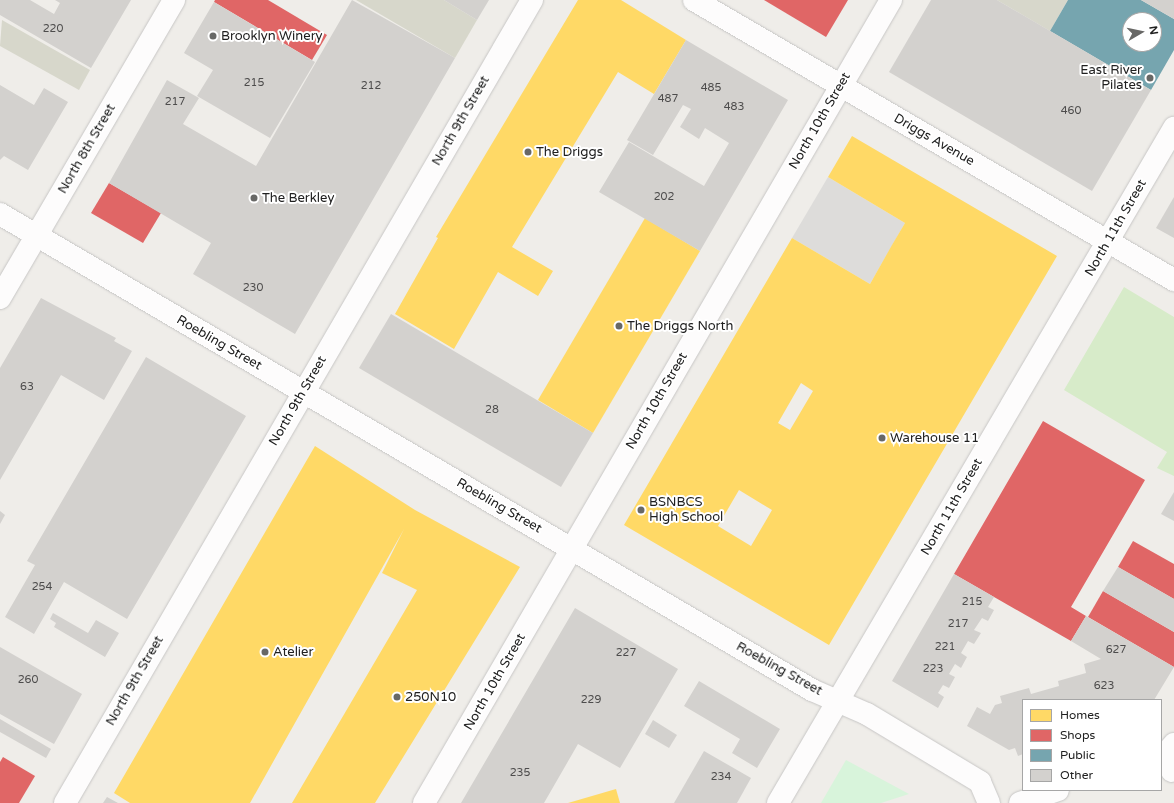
<!DOCTYPE html>
<style>
body{margin:0}
#map{position:relative;width:1174px;height:803px;overflow:hidden;background:#efede9;font-family:"Varela Round",sans-serif}
div>[style]{position:absolute}
[style*='--x']{left:calc(var(--x)*1px);top:calc(var(--y)*1px);width:calc(var(--w)*1px);rotate:calc(var(--a)*1deg)}
.religious>*{inset:0;background:#dddcda}
.construction>*{inset:0;background:#d7d7cb}
.grass>*{inset:0;background:#d7ebc9}
.park>*{inset:0;background:#d8f4db}
.homes>*{inset:0;background:#ffd966}
.shops>*{inset:0;background:#e06666}
.public>*{inset:0;background:#76a5af}
.building>*{inset:0;background:#d3d1ce}
.roads{filter:drop-shadow(0 0 1px #c7c6c5) drop-shadow(0 0 1px #c7c6c5)}
.pedestrian>*{height:21px;margin:-10.5px;padding:0 10.5px;transform-origin:10.5px;border-radius:10.5px;background:#fdfcfc}
.minor>*{height:22px;margin:-11px;padding:0 11px;transform-origin:11px;border-radius:11px;background:#fdfcfc}
.tertiary>*{height:22px;margin:-11px;padding:0 11px;transform-origin:11px;border-radius:11px;background:#fdfcfc}
.dots>*{width:11px;height:11px;translate:-50% -50%;box-sizing:border-box;border:2px solid #fff;border-radius:50%}
span{translate:-50% -50%;white-space:nowrap;text-align:center;line-height:1.15;-webkit-text-stroke:4px #fff;paint-order:stroke}
.number-label{font-size:11px;color:#4d4c4c}
.number-label span{-webkit-text-stroke-width:0}
.poi-label{font-size:13px;color:#202020}
.left{translate:0 -50%;text-align:left}
.right{translate:-100% -50%;text-align:right}
.street-label{font-size:13px;color:#202020}
.legend{position:absolute;left:1022px;top:699px;width:140px;height:92px;box-sizing:border-box;background:#fff;border:1px solid #a6a6a6;margin:0;padding:5px 7px;list-style:none;font-size:12px;color:#202020}
.legend li{display:flex;align-items:center;gap:8px;height:20px}
.legend b{width:20px;border:1px solid #a6a6a6}
.north{position:absolute;left:1122px;top:12px;width:40px;height:40px;box-sizing:border-box;background:#fff;border:1px solid #a6a6a6;border-radius:50%;rotate:81deg;font-size:11px;font-weight:700;line-height:16px;text-align:center;color:#202020}
.north::after{content:'';display:block;margin:auto;width:14px;height:18px;background:#686866;clip-path:polygon(50% 0,100% 100%,50% 72%,0 100%)}
</style>
<div id="map">
<div class="religious">
<div style="clip-path:polygon(828px 177px,905px 223px,870px 284px,792px 238px)"></div>
</div>
<div class="construction">
<div style="clip-path:polygon(356px 0,444px 0,477px 20px,455px 58px)"></div>
<div style="clip-path:polygon(997px 0,1068px 0,1050px 31px)"></div>
<div style="clip-path:polygon(2px 20px,90px 70px,79px 90px,0 46px)"></div>
</div>
<div class="grass">
<div style="clip-path:polygon(1124px 287px,1174px 317px,1174px 476px,1157px 468px,1167px 452px,1064px 390px)"></div>
</div>
<div class="park">
<div style="clip-path:polygon(846px 760px,909px 794px,881px 803px,821px 803px)"></div>
</div>
<div class="homes">
<div style="clip-path:polygon(578px 0,621px 0,686px 40px,654px 94px,618px 72px,512px 247px,553px 271px,538px 296px,498px 272px,454px 349px,395px 314px,438px 238px,436px 237px)"></div>
<div style="clip-path:polygon(evenodd,852px 136px,1057px 256px,829px 645px,624px 525px,792px 238px,870px 284px,892px 245px,905px 223px,828px 177px,852px 136px,801px 383px,813px 391px,790px 430px,778px 423px,801px 383px,852px 136px,739px 490px,772px 510px,751px 546px,718px 526px,739px 490px)"></div>
<div style="clip-path:polygon(645px 218px,700px 251px,593px 433px,538px 400px)"></div>
<div style="clip-path:polygon(315px 446px,415px 510px,520px 567px,375px 803px,292px 803px,417px 590px,382px 573px,404px 529px,250px 803px,130px 803px,114px 793px)"></div>
<div style="clip-path:polygon(616px 789px,620px 803px,568px 803px)"></div>
</div>
<div class="shops">
<div style="clip-path:polygon(215px 0,268px 0,327px 35px,312px 60px,214px 2px)"></div>
<div style="clip-path:polygon(764px 0,848px 0,826px 37px)"></div>
<div style="clip-path:polygon(109px 183px,161px 213px,143px 243px,91px 213px)"></div>
<div style="clip-path:polygon(1043px 421px,1145px 480px,1071px 607px,1086px 616px,1071px 641px,954px 574px)"></div>
<div style="clip-path:polygon(1133px 541px,1174px 564px,1174px 599px,1118px 567px)"></div>
<div style="clip-path:polygon(1103px 591px,1174px 632px,1174px 667px,1088px 617px)"></div>
<div style="clip-path:polygon(3px 757px,35px 776px,19px 803px,0 803px,0 762px)"></div>
</div>
<div class="public">
<div style="clip-path:polygon(evenodd,1068px 0,1141px 0,1174px 19px,1174px 50px,1151px 90px,1050px 31px,1068px 0,1130px 20px,1154px 20px,1154px 44px,1130px 44px,1130px 20px)"></div>
</div>
<div class="building">
<div style="clip-path:polygon(0 0,30px 0,54px 14px,60px 3px,55px 0,131px 0,91px 68px,0 15px)"></div>
<div style="clip-path:polygon(352px 0,455px 58px,295px 334px,193px 274px,211px 243px,109px 183px,167px 80px,199px 98px,183px 124px,256px 166px)"></div>
<div style="clip-path:polygon(444px 0,489px 0,477px 20px)"></div>
<div style="clip-path:polygon(931px 0,997px 0,1151px 90px,1092px 191px,889px 72px)"></div>
<div style="clip-path:polygon(1141px 0,1174px 0,1174px 19px)"></div>
<div style="clip-path:polygon(214px 2px,315px 62px,270px 138px,197px 96px,213px 70px,184px 53px)"></div>
<div style="clip-path:polygon(686px 40px,788px 100px,700px 251px,599px 192px,629px 142px,704px 186px,729px 143px,705px 128px,699px 139px,680px 127px,691px 109px,683px 105px,653px 155px,627px 140px)"></div>
<div style="clip-path:polygon(0 85px,34px 105px,44px 88px,68px 102px,28px 170px,4px 156px,0 160px)"></div>
<div style="clip-path:polygon(1174px 197px,1174px 238px,1156px 228px)"></div>
<div style="clip-path:polygon(41px 298px,116px 338px,114px 341px,132px 351px,104px 400px,61px 375px,0 480px,0 368px)"></div>
<div style="clip-path:polygon(391px 314px,593px 433px,561px 487px,359px 368px)"></div>
<div style="clip-path:polygon(146px 357px,246px 416px,127px 619px,64px 582px,34px 634px,5px 617px,35px 565px,27px 561px)"></div>
<div style="clip-path:polygon(1174px 492px,1174px 521px,1161px 514px)"></div>
<div style="clip-path:polygon(0 511px,5px 515px,0 524px)"></div>
<div style="clip-path:polygon(1118px 567px,1174px 599px,1174px 632px,1103px 591px)"></div>
<div style="clip-path:polygon(954px 574px,994px 597px,988px 607px,994px 610px,988px 621px,982px 618px,974px 630px,981px 633px,974px 644px,968px 641px,961px 653px,967px 657px,961px 668px,955px 664px,949px 674px,955px 677px,949px 688px,943px 685px,938px 693px,944px 697px,938px 708px,892px 681px)"></div>
<div style="clip-path:polygon(575px 608px,678px 669px,620px 768px,578px 744px,544px 803px,461px 803px)"></div>
<div style="clip-path:polygon(53px 613px,88px 633px,96px 620px,119px 633px,105px 657px,54px 627px,56px 623px,50px 619px)"></div>
<div style="clip-path:polygon(1086px 616px,1174px 667px,1154px 700px,1023px 700px,1023px 754px,1018px 756px,1015px 748px,1009px 750px,967px 726px,977px 707px,990px 714px,995px 705px,1002px 703px,1000px 696px,1029px 688px,1031px 694px,1059px 686px,1058px 681px,1086px 673px,1084px 664px,1101px 659px,1071px 641px)"></div>
<div style="clip-path:polygon(0 647px,82px 694px,54px 744px,0 714px)"></div>
<div style="clip-path:polygon(699px 681px,780px 729px,757px 768px,732px 753px,740px 739px,684px 706px)"></div>
<div style="clip-path:polygon(0 719px,51px 749px,46px 758px,0 732px)"></div>
<div style="clip-path:polygon(653px 720px,677px 735px,669px 748px,645px 734px)"></div>
<div style="clip-path:polygon(704px 751px,751px 778px,737px 803px,674px 803px)"></div>
<div style="clip-path:polygon(107px 797px,118px 803px,103px 803px)"></div>
</div>
<div class="roads">
<div class="pedestrian">
<div style="--x:1171;--y:771;--w:4;--a:-34"></div>
</div>
<div class="minor">
<div style="--x:694;--y:0;--w:556;--a:30.26"></div>
<div style="--x:0;--y:214;--w:941;--a:30.38"></div>
<div style="--x:812;--y:690;--w:60;--a:23.6"></div>
<div style="--x:867;--y:714;--w:132;--a:31"></div>
<div style="--x:980;--y:782;--w:23;--a:67"></div>
<div style="--x:0;--y:298;--w:345;--a:-59.7"></div>
<div style="--x:1161;--y:759;--w:20;--a:-49"></div>
<div style="--x:65;--y:803;--w:929;--a:-59.82"></div>
<div style="--x:1020;--y:803;--w:40;--a:-18.9"></div>
</div>
<div class="tertiary">
<div style="--x:424;--y:803;--w:929;--a:-59.82"></div>
<div style="--x:778;--y:803;--w:783;--a:-59.6"></div>
</div>
</div>
<div class="dots">
<div style="left:213px;top:36px;background:#686866"></div>
<div style="left:1150px;top:78px;background:#686866"></div>
<div style="left:528px;top:152px;background:#686866"></div>
<div style="left:254px;top:198px;background:#686866"></div>
<div style="left:619px;top:326px;background:#686866"></div>
<div style="left:882px;top:438px;background:#686866"></div>
<div style="left:641px;top:510px;background:#686866"></div>
<div style="left:265px;top:652px;background:#686866"></div>
<div style="left:397px;top:697px;background:#686866"></div>
</div>
<div class="number-label">
<span style="left:53px;top:29px">220</span>
<span style="left:254px;top:83px">215</span>
<span style="left:371px;top:86px">212</span>
<span style="left:711px;top:88px">485</span>
<span style="left:668px;top:99px">487</span>
<span style="left:175px;top:102px">217</span>
<span style="left:734px;top:107px">483</span>
<span style="left:1071px;top:111px">460</span>
<span style="left:664px;top:197px">202</span>
<span style="left:253px;top:288px">230</span>
<span style="left:27px;top:387px">63</span>
<span style="left:492px;top:410px">28</span>
<span style="left:42px;top:587px">254</span>
<span style="left:972px;top:602px">215</span>
<span style="left:958px;top:624px">217</span>
<span style="left:945px;top:647px">221</span>
<span style="left:1116px;top:650px">627</span>
<span style="left:626px;top:653px">227</span>
<span style="left:933px;top:669px">223</span>
<span style="left:28px;top:680px">260</span>
<span style="left:1104px;top:686px">623</span>
<span style="left:591px;top:700px">229</span>
<span style="left:520px;top:773px">235</span>
<span style="left:721px;top:777px">234</span>
</div>
<div class="poi-label">
<span class="left" style="left:221px;top:36px">Brooklyn Winery</span>
<span class="right" style="left:1142px;top:78px">East River<br>Pilates</span>
<span class="left" style="left:536px;top:152px">The Driggs</span>
<span class="left" style="left:262px;top:198px">The Berkley</span>
<span class="left" style="left:627px;top:326px">The Driggs North</span>
<span class="left" style="left:890px;top:438px">Warehouse 11</span>
<span class="left" style="left:649px;top:510px">BSNBCS<br>High School</span>
<span class="left" style="left:273px;top:652px">Atelier</span>
<span class="left" style="left:405px;top:697px">250N10</span>
</div>
<div class="street-label">
<span style="left:461px;top:121px;rotate:-60deg">North 9th Street</span>
<span style="left:820px;top:121px;rotate:-60deg">North 10th Street</span>
<span style="left:934px;top:140px;rotate:30deg">Driggs Avenue</span>
<span style="left:87px;top:149px;rotate:-60deg">North 8th Street</span>
<span style="left:1116px;top:228px;rotate:-60deg">North 11th Street</span>
<span style="left:219px;top:343px;rotate:30deg">Roebling Street</span>
<span style="left:298px;top:401px;rotate:-60deg">North 9th Street</span>
<span style="left:657px;top:401px;rotate:-60deg">North 10th Street</span>
<span style="left:499px;top:506px;rotate:30deg">Roebling Street</span>
<span style="left:952px;top:507px;rotate:-60deg">North 11th Street</span>
<span style="left:779px;top:669px;rotate:29deg">Roebling Street</span>
<span style="left:135px;top:681px;rotate:-60deg">North 9th Street</span>
<span style="left:495px;top:682px;rotate:-60deg">North 10th Street</span>
</div>
<ul class="legend">
<li><b style="height:11px;background:#ffd966"></b>Homes</li>
<li><b style="height:11px;background:#e06666"></b>Shops</li>
<li><b style="height:11px;background:#76a5af"></b>Public</li>
<li><b style="height:11px;background:#d3d1ce"></b>Other</li>
</ul>
<div class="north">N</div>
</div>
